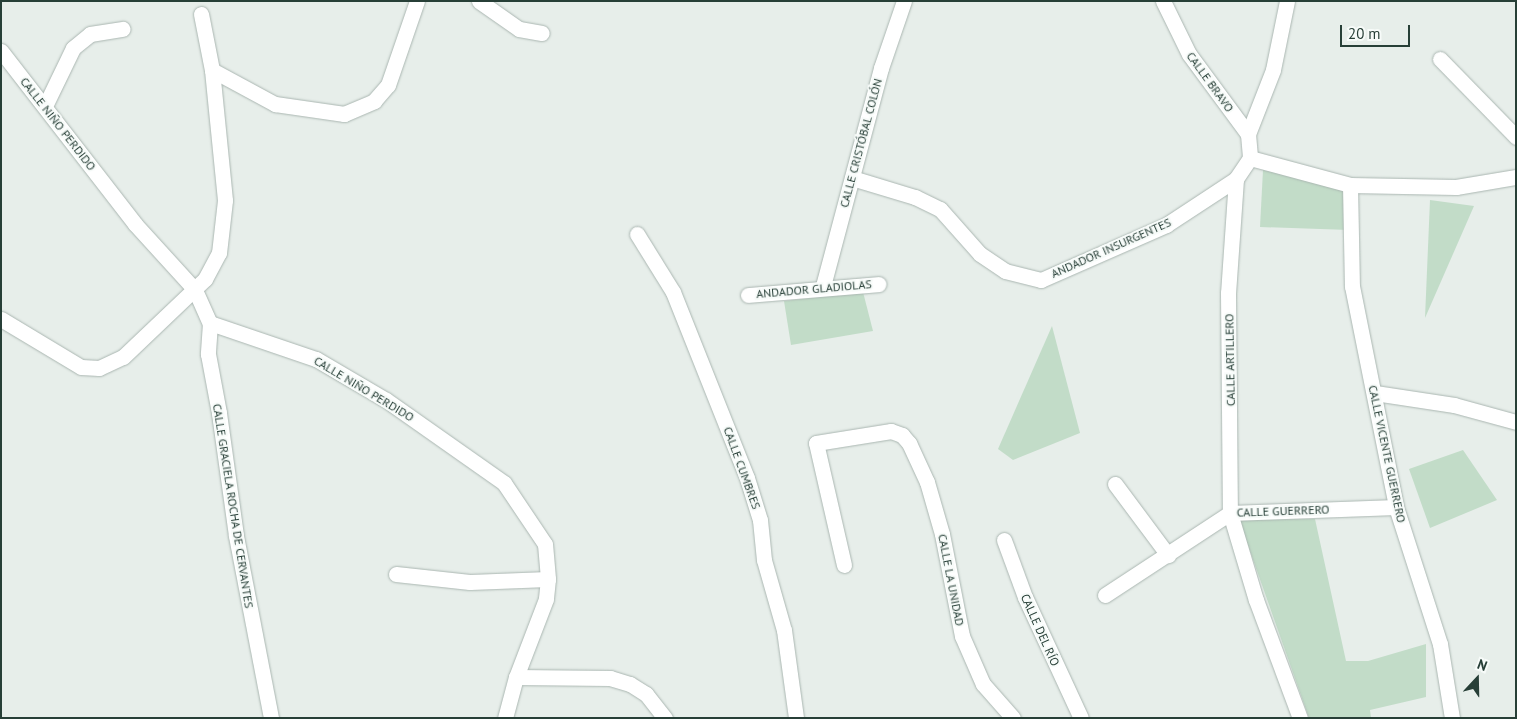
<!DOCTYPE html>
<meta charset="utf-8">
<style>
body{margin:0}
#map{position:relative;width:1517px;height:719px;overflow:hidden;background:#e7eeea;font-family:"PT Sans",sans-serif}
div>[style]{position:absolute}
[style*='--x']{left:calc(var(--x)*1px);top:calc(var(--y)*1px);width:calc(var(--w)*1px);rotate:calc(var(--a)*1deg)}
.green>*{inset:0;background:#c2dcc8}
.roads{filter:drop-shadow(0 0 1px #aab6b1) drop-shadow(0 0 1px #aab6b1)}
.minor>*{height:15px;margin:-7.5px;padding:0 7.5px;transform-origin:7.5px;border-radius:7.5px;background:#fff}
span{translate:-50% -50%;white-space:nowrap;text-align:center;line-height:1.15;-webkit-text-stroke:4px #f7fbf9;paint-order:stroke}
.street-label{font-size:12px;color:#273f37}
.frame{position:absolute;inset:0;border:2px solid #273f37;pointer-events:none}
.north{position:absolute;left:1452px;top:654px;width:50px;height:50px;-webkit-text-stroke:4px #f7fbf9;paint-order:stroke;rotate:21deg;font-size:14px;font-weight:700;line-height:20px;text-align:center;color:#273f37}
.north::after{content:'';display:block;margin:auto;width:18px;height:22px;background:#273f37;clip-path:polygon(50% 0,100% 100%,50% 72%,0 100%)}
.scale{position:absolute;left:1340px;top:25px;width:70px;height:22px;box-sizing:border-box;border:2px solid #273f37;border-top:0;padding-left:6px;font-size:15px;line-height:18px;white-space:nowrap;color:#273f37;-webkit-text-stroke:4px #f7fbf9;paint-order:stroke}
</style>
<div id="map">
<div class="green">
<div style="clip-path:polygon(1263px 170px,1345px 186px,1349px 230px,1260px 227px)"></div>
<div style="clip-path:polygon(1430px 200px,1474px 206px,1425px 318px)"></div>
<div style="clip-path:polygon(863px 292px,873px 331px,791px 345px,784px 301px)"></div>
<div style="clip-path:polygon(1052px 326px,1080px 433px,1013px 460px,998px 449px)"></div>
<div style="clip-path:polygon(1463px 450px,1497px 500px,1430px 528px,1409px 469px)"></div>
<div style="clip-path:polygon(1315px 519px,1346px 661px,1368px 661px,1426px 644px,1426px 697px,1370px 710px,1371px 718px,1309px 718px,1239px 520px)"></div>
</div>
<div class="roads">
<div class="minor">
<div style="--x:479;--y:1;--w:49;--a:35"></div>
<div style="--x:519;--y:29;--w:23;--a:10"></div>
<div style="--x:1163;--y:1;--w:59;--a:63.9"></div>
<div style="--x:1189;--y:54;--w:99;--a:53.6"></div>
<div style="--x:1287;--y:1;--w:70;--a:101.5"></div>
<div style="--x:1273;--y:70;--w:69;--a:111.3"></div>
<div style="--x:1248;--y:134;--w:24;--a:85"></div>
<div style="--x:1250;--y:158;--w:25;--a:124"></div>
<div style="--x:1236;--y:179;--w:114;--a:94"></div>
<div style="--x:1228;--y:293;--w:220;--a:89.5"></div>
<div style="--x:1230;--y:513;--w:91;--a:73.4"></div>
<div style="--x:1256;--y:600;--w:126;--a:69.6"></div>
<div style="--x:201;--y:14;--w:57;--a:78.9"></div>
<div style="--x:212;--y:70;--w:72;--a:28.4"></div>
<div style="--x:275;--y:104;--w:70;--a:8.2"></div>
<div style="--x:344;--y:114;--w:33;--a:-23"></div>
<div style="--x:374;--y:101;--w:21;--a:-49"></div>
<div style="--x:388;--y:85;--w:89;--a:-71"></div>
<div style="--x:1;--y:51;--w:219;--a:52.2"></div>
<div style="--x:135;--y:224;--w:89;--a:47.7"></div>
<div style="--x:195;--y:290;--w:36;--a:66"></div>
<div style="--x:210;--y:323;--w:112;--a:18.8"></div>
<div style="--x:316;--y:359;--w:81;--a:30.4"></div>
<div style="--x:386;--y:400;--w:144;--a:35.1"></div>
<div style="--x:504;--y:483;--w:73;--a:56.1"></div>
<div style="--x:545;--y:544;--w:35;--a:85"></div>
<div style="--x:548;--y:579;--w:20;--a:96"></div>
<div style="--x:546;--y:599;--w:84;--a:111"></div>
<div style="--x:516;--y:677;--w:42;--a:105"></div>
<div style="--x:1440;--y:59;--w:109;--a:45.7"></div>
<div style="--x:45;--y:106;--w:64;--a:-64.2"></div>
<div style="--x:73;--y:48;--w:22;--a:-39"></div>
<div style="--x:90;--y:34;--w:33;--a:-9"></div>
<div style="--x:1250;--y:158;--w:104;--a:15.1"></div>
<div style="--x:1350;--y:185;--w:106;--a:1.1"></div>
<div style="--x:1456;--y:187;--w:61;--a:-9.5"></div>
<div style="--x:852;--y:178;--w:66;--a:16.8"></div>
<div style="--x:915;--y:197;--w:28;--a:26"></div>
<div style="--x:940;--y:209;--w:60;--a:48.4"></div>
<div style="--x:980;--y:254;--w:30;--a:34"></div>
<div style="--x:1005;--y:271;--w:37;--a:14"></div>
<div style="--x:1041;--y:280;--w:137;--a:-23.7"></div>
<div style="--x:1166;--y:225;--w:84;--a:-33.3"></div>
<div style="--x:1350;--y:185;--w:101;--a:88.9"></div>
<div style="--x:1352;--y:286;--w:225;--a:78.7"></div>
<div style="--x:1396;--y:507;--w:144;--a:72.2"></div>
<div style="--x:1440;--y:644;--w:75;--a:80.8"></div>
<div style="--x:637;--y:234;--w:68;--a:58.2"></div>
<div style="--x:673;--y:292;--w:200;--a:68.3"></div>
<div style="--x:747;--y:478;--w:44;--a:72.8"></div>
<div style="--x:760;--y:520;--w:40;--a:84.3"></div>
<div style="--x:764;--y:560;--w:73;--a:74.1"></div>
<div style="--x:784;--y:630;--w:89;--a:82.2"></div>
<div style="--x:823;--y:286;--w:226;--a:-75.1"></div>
<div style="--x:881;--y:68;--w:71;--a:-71.1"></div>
<div style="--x:748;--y:295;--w:131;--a:-4.8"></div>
<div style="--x:1;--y:319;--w:93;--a:31"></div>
<div style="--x:81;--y:367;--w:18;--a:3"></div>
<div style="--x:99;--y:368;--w:26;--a:-25"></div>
<div style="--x:123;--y:357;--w:113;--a:-43.6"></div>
<div style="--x:205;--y:279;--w:30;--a:-62"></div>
<div style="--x:219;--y:253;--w:53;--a:-83.5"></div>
<div style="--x:225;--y:200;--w:131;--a:-95.7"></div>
<div style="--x:210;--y:323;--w:31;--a:94"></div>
<div style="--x:208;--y:354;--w:60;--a:79.4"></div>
<div style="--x:219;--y:413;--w:124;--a:82.1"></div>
<div style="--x:236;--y:536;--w:185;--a:79.1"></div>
<div style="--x:1375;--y:393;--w:80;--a:8.6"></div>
<div style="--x:1454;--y:405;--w:64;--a:15.3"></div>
<div style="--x:1115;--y:484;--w:89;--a:53.3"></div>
<div style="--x:1004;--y:540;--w:61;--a:69.8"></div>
<div style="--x:1025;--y:597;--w:133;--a:65.2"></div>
<div style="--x:844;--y:565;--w:125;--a:-102.9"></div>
<div style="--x:816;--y:443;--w:76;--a:-9.1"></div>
<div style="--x:891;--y:431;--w:12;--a:20"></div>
<div style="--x:902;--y:435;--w:11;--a:49"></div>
<div style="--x:909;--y:443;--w:43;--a:65.2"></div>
<div style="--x:927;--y:482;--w:54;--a:73.9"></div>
<div style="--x:942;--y:534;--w:104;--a:78.9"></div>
<div style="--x:962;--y:636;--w:52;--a:66.4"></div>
<div style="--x:983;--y:684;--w:45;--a:48.6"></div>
<div style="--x:396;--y:574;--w:74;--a:6.2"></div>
<div style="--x:470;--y:582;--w:78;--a:-2.2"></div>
<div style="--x:1105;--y:595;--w:149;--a:-33.3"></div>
<div style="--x:1230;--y:513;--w:166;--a:-2.1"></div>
<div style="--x:516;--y:677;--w:94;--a:0.6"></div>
<div style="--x:610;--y:678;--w:21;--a:17"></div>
<div style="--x:630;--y:684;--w:19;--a:32"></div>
<div style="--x:646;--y:694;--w:31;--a:52"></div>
</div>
</div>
<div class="street-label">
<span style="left:1210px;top:82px;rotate:54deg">CALLE BRAVO</span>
<span style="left:58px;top:124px;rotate:52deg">CALLE NIÑO PERDIDO</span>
<span style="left:861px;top:143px;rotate:-75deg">CALLE CRISTÓBAL COLÓN</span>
<span style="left:1111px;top:248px;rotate:-24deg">ANDADOR INSURGENTES</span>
<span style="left:814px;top:289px;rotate:-5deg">ANDADOR GLADIOLAS</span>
<span style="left:1230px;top:360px;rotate:-91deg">CALLE ARTILLERO</span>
<span style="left:364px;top:389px;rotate:31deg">CALLE NIÑO PERDIDO</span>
<span style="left:1387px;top:454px;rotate:78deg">CALLE VICENTE GUERRERO</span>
<span style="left:742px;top:468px;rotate:70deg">CALLE CUMBRES</span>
<span style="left:233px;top:506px;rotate:81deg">CALLE GRACIELA ROCHA DE CERVANTES</span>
<span style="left:1283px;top:511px;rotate:-2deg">CALLE GUERRERO</span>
<span style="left:951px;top:580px;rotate:79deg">CALLE LA UNIDAD</span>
<span style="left:1040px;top:630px;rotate:66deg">CALLE DEL RÍO</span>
</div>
<div class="frame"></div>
<div class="north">N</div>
<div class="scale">20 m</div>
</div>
